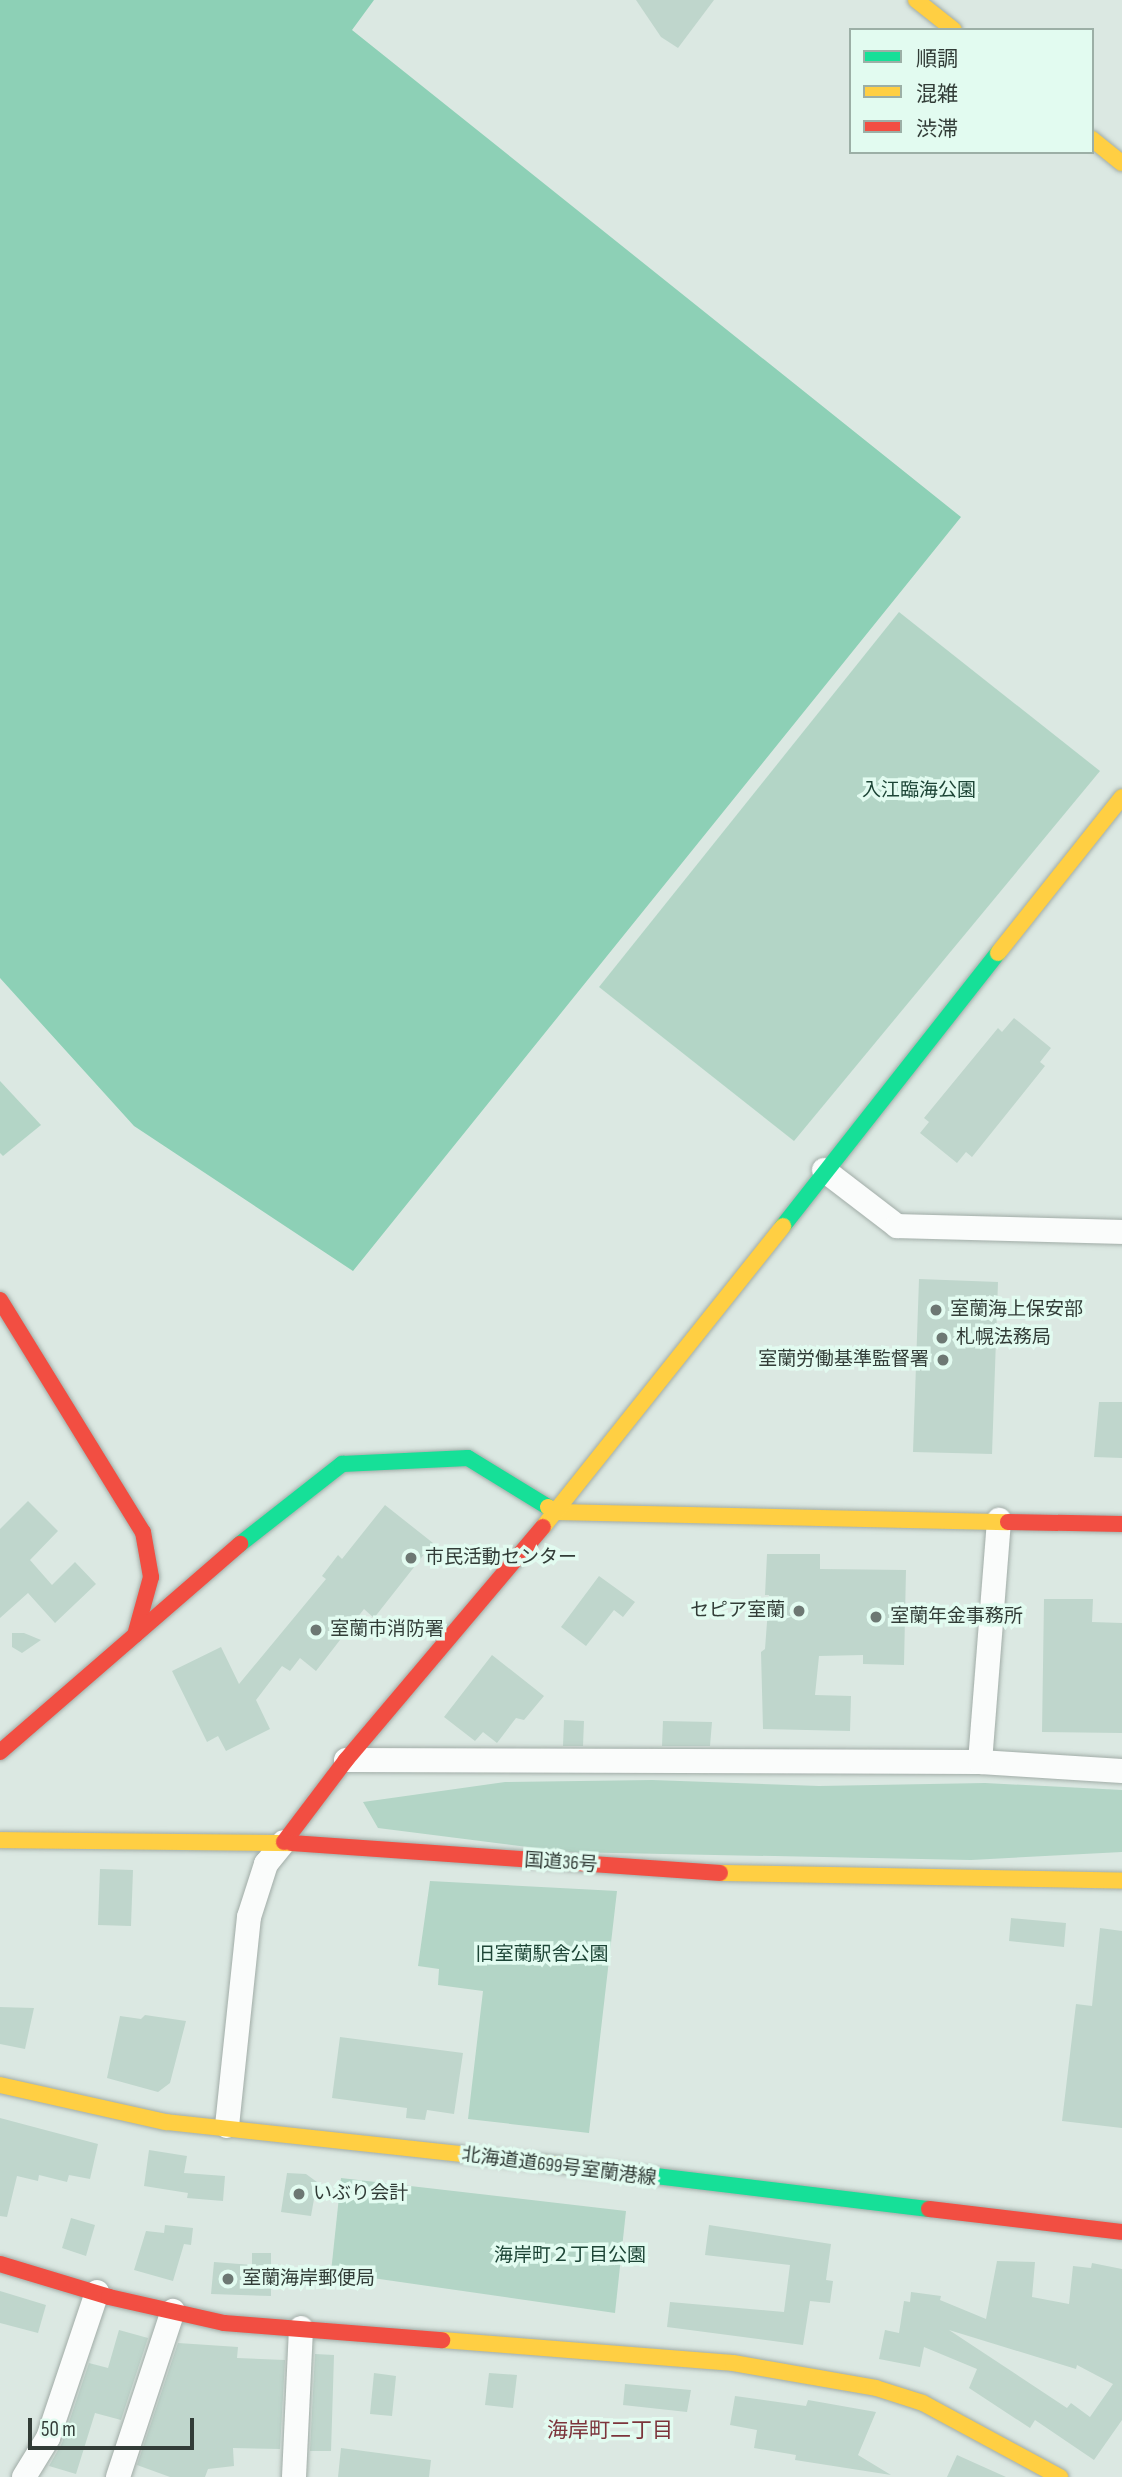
<!DOCTYPE html>
<meta charset="utf-8">
<style>
body{margin:0}
#map{position:relative;width:1122px;height:2477px;overflow:hidden;background:#dbe8e2;font-family:"Sofia Sans Condensed","Noto Sans JP",sans-serif}
div>[style]{position:absolute}
[style*='--x']{left:calc(var(--x)*1px);top:calc(var(--y)*1px);width:calc(var(--w)*1px);rotate:calc(var(--a)*1deg)}
.green>*{inset:0;background:#b3d5c6}
.water>*{inset:0;background:#8dd0b6}
.building>*{inset:0;background:#bfd6cc}
.roads{filter:drop-shadow(0 0 2px #a1aca7) drop-shadow(0 0 2px #a1aca7)}
.street>*{height:24px;margin:-12px;padding:0 12px;transform-origin:12px;border-radius:12px;background:#fafcfb}
.fast>*{height:16px;margin:-8px;padding:0 8px;transform-origin:8px;border-radius:8px;background:#16e098}
.slow>*{height:16px;margin:-8px;padding:0 8px;transform-origin:8px;border-radius:8px;background:#ffcf43}
.jam>*{height:16px;margin:-8px;padding:0 8px;transform-origin:8px;border-radius:8px;background:#f24e42}
.dots>*{width:19px;height:19px;translate:-50% -50%;box-sizing:border-box;border:4px solid #e2fbf0;border-radius:50%}
span{translate:-50% -50%;white-space:nowrap;text-align:center;line-height:1.15;-webkit-text-stroke:7px #e2fbf0;paint-order:stroke}
.park-label{font-size:19px;color:#1d4536}
.poi-label{font-size:19px;color:#323c37}
.left{translate:0 -50%;text-align:left}
.right{translate:-100% -50%;text-align:right}
.street-label{font-size:19px;color:#323c37}
.neighbourhood-label{font-size:21px;color:#7c343b}
.legend{position:absolute;left:849px;top:28px;width:245px;height:126px;box-sizing:border-box;background:#e2fbf0;border:2px solid #9cafa6;margin:0;padding:9px 12px;list-style:none;font-size:21px;color:#323c37}
.legend li{display:flex;align-items:center;gap:14px;height:35px}
.legend b{width:35px;border:2px solid #9cafa6}
.scale{position:absolute;left:28px;top:2418px;width:166px;height:32px;box-sizing:border-box;border:4px solid #323c37;border-top:0;padding-left:9px;font-size:21px;line-height:24px;white-space:nowrap;color:#323c37;-webkit-text-stroke:5px #e2fbf0;paint-order:stroke}
</style>
<div id="map">
<div class="green">
<div style="clip-path:polygon(899px 612px,1100px 771px,794px 1141px,599px 987px)"></div>
<div style="clip-path:polygon(0 1081px,41px 1125px,3px 1156px,0 1153px)"></div>
<div style="clip-path:polygon(652px 1780px,819px 1786px,985px 1783px,1122px 1790px,1122px 1852px,971px 1860px,566px 1852px,378px 1828px,363px 1802px,505px 1782px)"></div>
<div style="clip-path:polygon(430px 1881px,617px 1891px,589px 2133px,468px 2119px,483px 1991px,438px 1985px,439px 1969px,418px 1966px)"></div>
<div style="clip-path:polygon(341px 2178px,626px 2211px,615px 2313px,331px 2272px)"></div>
</div>
<div class="water">
<div style="clip-path:polygon(0 0,374px 0,352px 30px,961px 517px,353px 1271px,134px 1126px,0 978px)"></div>
</div>
<div class="building">
<div style="clip-path:polygon(636px 0,714px 0,678px 48px,661px 37px)"></div>
<div style="clip-path:polygon(1014px 1018px,1051px 1048px,1040px 1062px,1045px 1066px,972px 1157px,966px 1152px,957px 1163px,920px 1133px,929px 1122px,924px 1118px,998px 1028px,1002px 1032px)"></div>
<div style="clip-path:polygon(919px 1279px,998px 1282px,992px 1454px,913px 1452px)"></div>
<div style="clip-path:polygon(1099px 1402px,1122px 1402px,1122px 1458px,1094px 1457px)"></div>
<div style="clip-path:polygon(28px 1501px,58px 1531px,30px 1560px,52px 1585px,75px 1562px,96px 1584px,55px 1623px,28px 1593px,0 1618px,0 1529px)"></div>
<div style="clip-path:polygon(385px 1505px,433px 1543px,374px 1618px,364px 1609px,316px 1671px,300px 1658px,290px 1671px,282px 1666px,256px 1700px,270px 1729px,226px 1751px,218px 1736px,207px 1742px,172px 1671px,221px 1647px,239px 1684px,326px 1579px,322px 1576px,338px 1555px,342px 1559px)"></div>
<div style="clip-path:polygon(767px 1554px,820px 1554px,820px 1569px,906px 1570px,904px 1665px,863px 1664px,863px 1655px,819px 1656px,815px 1695px,851px 1696px,850px 1731px,763px 1729px,761px 1652px,765px 1649px,769px 1595px,765px 1595px)"></div>
<div style="clip-path:polygon(599px 1576px,635px 1602px,623px 1617px,614px 1610px,586px 1646px,561px 1627px)"></div>
<div style="clip-path:polygon(1044px 1599px,1093px 1599px,1092px 1622px,1122px 1623px,1122px 1733px,1042px 1732px)"></div>
<div style="clip-path:polygon(12px 1633px,24px 1633px,41px 1640px,22px 1653px,12px 1647px)"></div>
<div style="clip-path:polygon(492px 1655px,544px 1696px,524px 1720px,516px 1718px,497px 1743px,483px 1732px,475px 1741px,444px 1717px)"></div>
<div style="clip-path:polygon(564px 1720px,584px 1721px,583px 1746px,563px 1746px)"></div>
<div style="clip-path:polygon(663px 1721px,712px 1722px,710px 1746px,662px 1746px)"></div>
<div style="clip-path:polygon(100px 1869px,133px 1870px,131px 1926px,98px 1925px)"></div>
<div style="clip-path:polygon(1011px 1918px,1066px 1923px,1064px 1947px,1009px 1941px)"></div>
<div style="clip-path:polygon(1100px 1928px,1122px 1931px,1122px 2128px,1062px 2121px,1076px 2004px,1092px 2006px)"></div>
<div style="clip-path:polygon(0 2007px,34px 2008px,25px 2049px,0 2044px)"></div>
<div style="clip-path:polygon(145px 2015px,186px 2021px,170px 2083px,158px 2092px,107px 2078px,120px 2016px,141px 2019px)"></div>
<div style="clip-path:polygon(340px 2037px,463px 2053px,454px 2114px,427px 2110px,425px 2120px,406px 2118px,407px 2108px,332px 2098px)"></div>
<div style="clip-path:polygon(0 2118px,98px 2144px,90px 2179px,69px 2175px,67px 2182px,39px 2175px,38px 2181px,17px 2176px,7px 2217px,0 2216px)"></div>
<div style="clip-path:polygon(149px 2150px,187px 2156px,184px 2173px,225px 2176px,223px 2201px,187px 2198px,188px 2193px,144px 2186px)"></div>
<div style="clip-path:polygon(287px 2173px,306px 2174px,317px 2182px,311px 2216px,281px 2212px)"></div>
<div style="clip-path:polygon(71px 2218px,95px 2225px,86px 2256px,62px 2248px)"></div>
<div style="clip-path:polygon(165px 2225px,193px 2228px,191px 2245px,184px 2244px,173px 2281px,134px 2270px,146px 2231px,164px 2233px)"></div>
<div style="clip-path:polygon(709px 2225px,831px 2244px,826px 2280px,833px 2281px,830px 2303px,810px 2301px,803px 2345px,667px 2327px,670px 2302px,784px 2312px,790px 2265px,705px 2255px)"></div>
<div style="clip-path:polygon(252px 2253px,271px 2253px,271px 2296px,211px 2294px,214px 2262px,252px 2265px)"></div>
<div style="clip-path:polygon(evenodd,997px 2261px,1035px 2262px,1032px 2297px,1069px 2304px,1073px 2266px,1091px 2268px,1092px 2263px,1122px 2269px,1122px 2420px,1094px 2460px,1035px 2420px,1030px 2428px,969px 2388px,977px 2369px,924px 2347px,920px 2367px,879px 2359px,885px 2330px,899px 2333px,904px 2301px,910px 2302px,911px 2292px,941px 2296px,940px 2300px,986px 2319px,997px 2261px,949px 2330px,1076px 2369px,1077px 2365px,1113px 2384px,1090px 2417px,1071px 2403px,1067px 2408px,949px 2330px)"></div>
<div style="clip-path:polygon(0 2291px,46px 2305px,38px 2333px,0 2323px)"></div>
<div style="clip-path:polygon(119px 2330px,148px 2338px,121px 2420px,95px 2413px,76px 2474px,49px 2466px,62px 2443px,89px 2363px,108px 2368px)"></div>
<div style="clip-path:polygon(178px 2343px,238px 2347px,237px 2358px,285px 2360px,280px 2449px,233px 2448px,234px 2466px,208px 2469px,205px 2477px,170px 2477px,137px 2465px)"></div>
<div style="clip-path:polygon(315px 2354px,334px 2355px,331px 2451px,310px 2451px)"></div>
<div style="clip-path:polygon(374px 2373px,396px 2376px,392px 2416px,370px 2414px)"></div>
<div style="clip-path:polygon(489px 2373px,517px 2375px,513px 2408px,485px 2405px)"></div>
<div style="clip-path:polygon(625px 2384px,691px 2390px,687px 2412px,623px 2405px)"></div>
<div style="clip-path:polygon(735px 2396px,806px 2406px,808px 2400px,876px 2412px,858px 2455px,891px 2475px,795px 2460px,796px 2455px,754px 2448px,757px 2430px,730px 2425px)"></div>
<div style="clip-path:polygon(341px 2448px,431px 2460px,429px 2477px,338px 2477px)"></div>
<div style="clip-path:polygon(957px 2455px,1006px 2477px,947px 2477px)"></div>
</div>
<div class="roads">
<div class="street">
<div style="--x:824;--y:1170;--w:92;--a:37.5"></div>
<div style="--x:897;--y:1226;--w:225;--a:1.5"></div>
<div style="--x:346;--y:1760;--w:634;--a:0.18"></div>
<div style="--x:980;--y:1762;--w:142;--a:3.6"></div>
<div style="--x:980;--y:1762;--w:243;--a:-85.5"></div>
<div style="--x:227;--y:2126;--w:210;--a:-84"></div>
<div style="--x:249;--y:1917;--w:56;--a:-72.2"></div>
<div style="--x:266;--y:1864;--w:28;--a:-51"></div>
<div style="--x:24;--y:2477;--w:46;--a:-58.4"></div>
<div style="--x:48;--y:2438;--w:154;--a:-71.4"></div>
<div style="--x:118;--y:2477;--w:175;--a:-71.7"></div>
<div style="--x:294;--y:2477;--w:149;--a:-87.3"></div>
</div>
<div class="fast">
<div style="--x:783;--y:1226;--w:347;--a:-51.8"></div>
<div style="--x:240;--y:1544;--w:130;--a:-38.1"></div>
<div style="--x:342;--y:1464;--w:126;--a:-2.7"></div>
<div style="--x:468;--y:1458;--w:94;--a:31.5"></div>
<div style="--x:581;--y:2167;--w:351;--a:6.9"></div>
</div>
<div class="slow">
<div style="--x:916;--y:0;--w:48;--a:38.3"></div>
<div style="--x:1092;--y:139;--w:38;--a:39"></div>
<div style="--x:998;--y:953;--w:199;--a:-51.5"></div>
<div style="--x:548;--y:1507;--w:9;--a:32"></div>
<div style="--x:556;--y:1512;--w:452;--a:1.3"></div>
<div style="--x:543;--y:1527;--w:385;--a:-51.4"></div>
<div style="--x:0;--y:1840;--w:292;--a:0.6"></div>
<div style="--x:720;--y:1873;--w:402;--a:1.1"></div>
<div style="--x:0;--y:2085;--w:170;--a:12.6"></div>
<div style="--x:166;--y:2122;--w:417;--a:6.2"></div>
<div style="--x:442;--y:2340;--w:292;--a:4.5"></div>
<div style="--x:733;--y:2363;--w:145;--a:9.9"></div>
<div style="--x:876;--y:2388;--w:49;--a:17.7"></div>
<div style="--x:923;--y:2403;--w:156;--a:28.4"></div>
</div>
<div class="jam">
<div style="--x:0;--y:1300;--w:273;--a:58.4"></div>
<div style="--x:143;--y:1532;--w:46;--a:79.9"></div>
<div style="--x:151;--y:1577;--w:60;--a:105.4"></div>
<div style="--x:1008;--y:1522;--w:114;--a:1"></div>
<div style="--x:0;--y:1752;--w:318;--a:-40.9"></div>
<div style="--x:284;--y:1842;--w:103;--a:-52.9"></div>
<div style="--x:346;--y:1760;--w:305;--a:-49.8"></div>
<div style="--x:292;--y:1843;--w:429;--a:4"></div>
<div style="--x:929;--y:2209;--w:194;--a:6.8"></div>
<div style="--x:0;--y:2264;--w:114;--a:16.8"></div>
<div style="--x:109;--y:2297;--w:118;--a:12.7"></div>
<div style="--x:224;--y:2323;--w:219;--a:4.5"></div>
</div>
</div>
<div class="dots">
<div style="left:936px;top:1310px;background:#6d7873"></div>
<div style="left:942px;top:1338px;background:#6d7873"></div>
<div style="left:943px;top:1360px;background:#6d7873"></div>
<div style="left:411px;top:1558px;background:#6d7873"></div>
<div style="left:799px;top:1611px;background:#6d7873"></div>
<div style="left:876px;top:1617px;background:#6d7873"></div>
<div style="left:316px;top:1630px;background:#6d7873"></div>
<div style="left:299px;top:2194px;background:#6d7873"></div>
<div style="left:228px;top:2279px;background:#6d7873"></div>
</div>
<div class="park-label">
<span style="left:919px;top:791px">入江臨海公園</span>
<span style="left:542px;top:1955px">旧室蘭駅舎公園</span>
<span style="left:570px;top:2256px">海岸町２丁目公園</span>
</div>
<div class="poi-label">
<span class="left" style="left:950px;top:1310px">室蘭海上保安部</span>
<span class="left" style="left:956px;top:1338px">札幌法務局</span>
<span class="right" style="left:929px;top:1360px">室蘭労働基準監督署</span>
<span class="left" style="left:425px;top:1558px">市民活動センター</span>
<span class="right" style="left:785px;top:1611px">セピア室蘭</span>
<span class="left" style="left:890px;top:1617px">室蘭年金事務所</span>
<span class="left" style="left:330px;top:1630px">室蘭市消防署</span>
<span class="left" style="left:313px;top:2194px">いぶり会計</span>
<span class="left" style="left:242px;top:2279px">室蘭海岸郵便局</span>
</div>
<div class="street-label">
<span style="left:561px;top:1863px;rotate:4deg">国道36号</span>
<span style="left:559px;top:2167px;rotate:7deg">北海道道699号室蘭港線</span>
</div>
<div class="neighbourhood-label">
<span style="left:610px;top:2431px">海岸町二丁目</span>
</div>
<ul class="legend">
<li><b style="height:9px;background:#16e098"></b>順調</li>
<li><b style="height:9px;background:#ffcf43"></b>混雑</li>
<li><b style="height:9px;background:#f24e42"></b>渋滞</li>
</ul>
<div class="scale">50 m</div>
</div>
